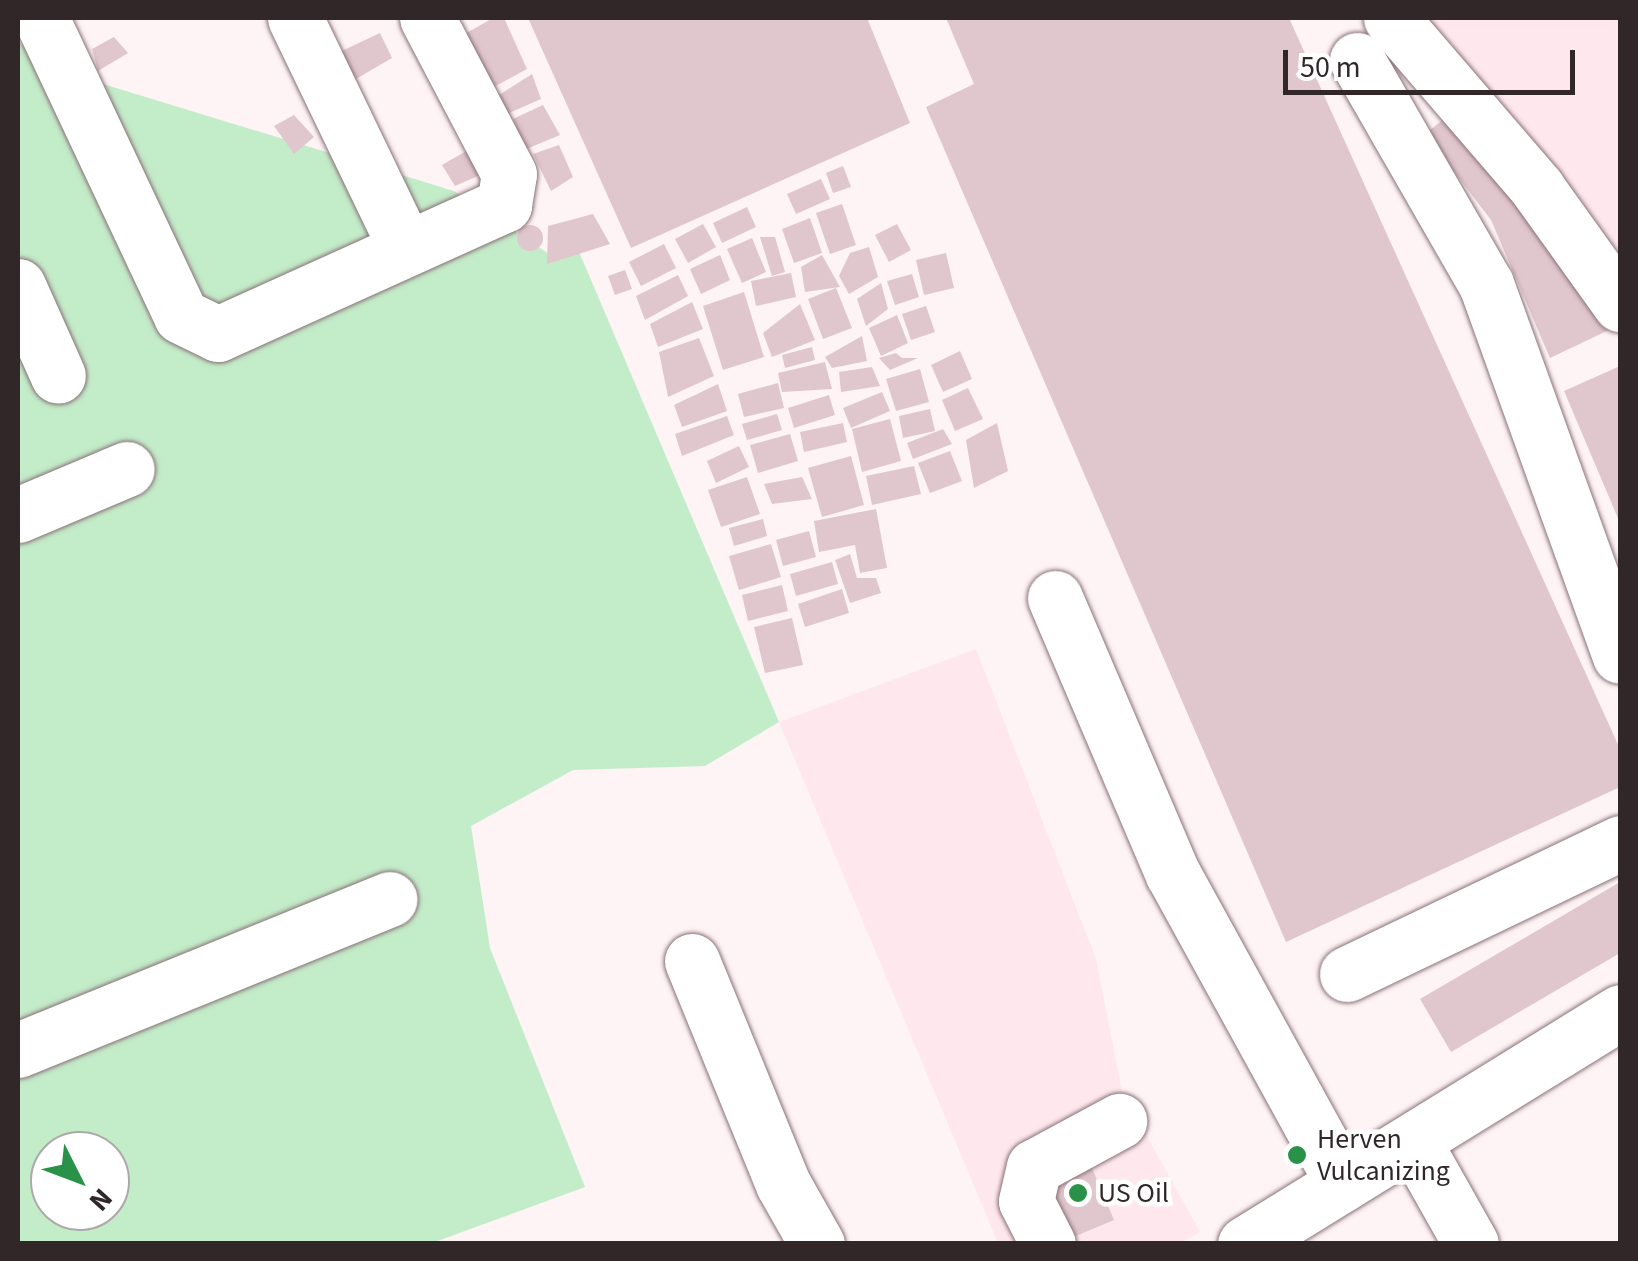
<!DOCTYPE html>
<style>
body{margin:0}
#map{position:relative;width:1638px;height:1261px;overflow:hidden;background:#fef3f5;font-family:"Source Sans 3",sans-serif}
div>[style]{position:absolute}
[style*='--x']{left:calc(var(--x)*1px);top:calc(var(--y)*1px);width:calc(var(--w)*1px);rotate:calc(var(--a)*1deg)}
.built>*{inset:0;background:#fee8ee}
.green>*{inset:0;background:#c3ecc9}
.building>*{inset:0;background:#e0c6cd}
.round{border-radius:50%}
.roads{filter:drop-shadow(0 0 2px #897177) drop-shadow(0 0 2px #897177)}
.minor>*{height:55px;margin:-27.5px;padding:0 27.5px;transform-origin:27.5px;border-radius:27.5px;background:#fff}
.major>*{height:55px;margin:-27.5px;padding:0 27.5px;transform-origin:27.5px;border-radius:27.5px;background:#fff}
.dots>*{width:28px;height:28px;translate:-50% -50%;box-sizing:border-box;border:5px solid #fff;border-radius:50%}
span{translate:-50% -50%;white-space:nowrap;text-align:center;line-height:1.15;-webkit-text-stroke:9px #fff;paint-order:stroke}
.poi-label{font-size:28px;color:#312729}
.left{translate:0 -50%;text-align:left}
.frame{position:absolute;inset:0;border:20px solid #312729;pointer-events:none}
.north{position:absolute;left:30px;top:1131px;width:100px;height:100px;box-sizing:border-box;background:#fff;border:2px solid #ada9a9;border-radius:50%;rotate:132deg;font-size:28px;font-weight:700;line-height:40px;text-align:center;color:#312729}
.north::after{content:'';display:block;margin:auto;width:35px;height:45px;background:#2a9248;clip-path:polygon(50% 0,100% 100%,50% 72%,0 100%)}
.scale{position:absolute;left:1283px;top:50px;width:292px;height:45px;box-sizing:border-box;border:5px solid #312729;border-top:0;padding-left:12px;font-size:30px;line-height:35px;white-space:nowrap;color:#312729;-webkit-text-stroke:8px #fff;paint-order:stroke}
</style>
<div id="map">
<div class="built">
<div style="clip-path:polygon(1416px 18px,1620px 18px,1620px 269px)"></div>
<div style="clip-path:polygon(976px 649px,1096px 959px,1122px 1091px,1200px 1232px,1181px 1243px,998px 1243px,779px 722px)"></div>
</div>
<div class="green">
<div style="clip-path:polygon(evenodd,18px 42px,67px 73px,454px 191px,552px 256px,577px 247px,779px 722px,705px 766px,573px 770px,471px 826px,490px 948px,585px 1187px,432px 1243px,18px 1243px,18px 42px,50px 1151px,110px 1151px,110px 1211px,50px 1211px,50px 1151px)"></div>
</div>
<div class="building">
<div style="clip-path:polygon(493px 18px,504px 18px,527px 69px,490px 89px,463px 35px)"></div>
<div style="clip-path:polygon(528px 18px,867px 18px,910px 123px,631px 248px)"></div>
<div style="clip-path:polygon(946px 18px,1289px 18px,1620px 749px,1620px 787px,1286px 942px,926px 107px,974px 84px)"></div>
<div style="clip-path:polygon(380px 33px,392px 58px,349px 83px,331px 56px)"></div>
<div style="clip-path:polygon(114px 37px,128px 53px,98px 71px,92px 49px)"></div>
<div style="clip-path:polygon(532px 74px,541px 99px,507px 114px,496px 97px)"></div>
<div style="clip-path:polygon(543px 105px,560px 135px,524px 150px,513px 119px)"></div>
<div style="clip-path:polygon(294px 115px,314px 137px,294px 154px,274px 126px)"></div>
<div style="clip-path:polygon(1449px 115px,1611px 329px,1550px 358px,1491px 220px,1425px 134px)"></div>
<div style="clip-path:polygon(482px 142px,496px 168px,455px 186px,442px 165px)"></div>
<div style="clip-path:polygon(559px 145px,573px 177px,551px 191px,533px 154px)"></div>
<div style="clip-path:polygon(843px 166px,851px 187px,833px 193px,826px 173px)"></div>
<div style="clip-path:polygon(821px 179px,830px 199px,796px 214px,787px 194px)"></div>
<div style="clip-path:polygon(842px 204px,856px 245px,830px 254px,816px 213px)"></div>
<div style="clip-path:polygon(747px 207px,756px 227px,722px 243px,713px 223px)"></div>
<div style="clip-path:polygon(593px 214px,610px 244px,547px 264px,548px 226px)"></div>
<div style="clip-path:polygon(810px 218px,822px 253px,794px 263px,782px 229px)"></div>
<div style="clip-path:polygon(703px 224px,716px 247px,688px 263px,675px 239px)"></div>
<div style="clip-path:polygon(897px 224px,911px 250px,889px 262px,875px 235px)"></div>
<div class="round" style="left:517px;top:225px;width:26px;height:26px"></div>
<div style="clip-path:polygon(760px 237px,775px 237px,785px 272px,772px 276px)"></div>
<div style="clip-path:polygon(752px 238px,766px 272px,742px 283px,727px 249px)"></div>
<div style="clip-path:polygon(664px 244px,676px 268px,641px 286px,629px 262px)"></div>
<div style="clip-path:polygon(869px 247px,878px 277px,849px 294px,839px 276px,850px 253px)"></div>
<div style="clip-path:polygon(946px 253px,954px 288px,924px 295px,916px 260px)"></div>
<div style="clip-path:polygon(720px 255px,730px 280px,701px 294px,690px 269px)"></div>
<div style="clip-path:polygon(822px 255px,840px 287px,805px 292px,801px 267px)"></div>
<div style="clip-path:polygon(625px 270px,632px 289px,615px 295px,608px 276px)"></div>
<div style="clip-path:polygon(791px 273px,796px 297px,756px 306px,751px 281px)"></div>
<div style="clip-path:polygon(912px 274px,919px 297px,895px 305px,887px 281px)"></div>
<div style="clip-path:polygon(678px 275px,688px 296px,645px 320px,636px 296px)"></div>
<div style="clip-path:polygon(881px 283px,888px 309px,866px 326px,857px 299px)"></div>
<div style="clip-path:polygon(836px 288px,852px 328px,823px 339px,808px 299px)"></div>
<div style="clip-path:polygon(744px 292px,764px 357px,723px 370px,703px 306px)"></div>
<div style="clip-path:polygon(692px 302px,703px 329px,658px 347px,650px 324px)"></div>
<div style="clip-path:polygon(800px 304px,815px 340px,772px 357px,763px 333px)"></div>
<div style="clip-path:polygon(926px 306px,935px 332px,911px 340px,902px 314px)"></div>
<div style="clip-path:polygon(897px 315px,908px 343px,881px 356px,869px 328px)"></div>
<div style="clip-path:polygon(862px 336px,867px 361px,832px 368px,825px 357px)"></div>
<div style="clip-path:polygon(699px 338px,714px 376px,668px 397px,659px 352px)"></div>
<div style="clip-path:polygon(812px 347px,815px 360px,785px 368px,782px 355px)"></div>
<div style="clip-path:polygon(960px 351px,972px 379px,943px 392px,931px 365px)"></div>
<div style="clip-path:polygon(896px 353px,902px 358px,918px 358px,890px 370px,879px 358px)"></div>
<div style="clip-path:polygon(825px 362px,832px 389px,782px 392px,778px 373px)"></div>
<div style="clip-path:polygon(1620px 366px,1620px 523px,1564px 391px)"></div>
<div style="clip-path:polygon(872px 367px,880px 386px,841px 392px,839px 372px)"></div>
<div style="clip-path:polygon(920px 369px,929px 402px,896px 411px,886px 379px)"></div>
<div style="clip-path:polygon(778px 383px,784px 408px,744px 417px,738px 394px)"></div>
<div style="clip-path:polygon(718px 384px,727px 411px,682px 427px,674px 405px)"></div>
<div style="clip-path:polygon(968px 388px,983px 419px,955px 431px,942px 400px)"></div>
<div style="clip-path:polygon(882px 392px,890px 411px,851px 428px,843px 408px)"></div>
<div style="clip-path:polygon(829px 395px,835px 415px,794px 428px,788px 408px)"></div>
<div style="clip-path:polygon(930px 409px,935px 431px,903px 438px,899px 416px)"></div>
<div style="clip-path:polygon(777px 414px,782px 430px,747px 440px,742px 424px)"></div>
<div style="clip-path:polygon(727px 416px,734px 435px,682px 456px,675px 434px)"></div>
<div style="clip-path:polygon(890px 419px,901px 461px,862px 472px,852px 429px)"></div>
<div style="clip-path:polygon(843px 423px,847px 442px,804px 452px,800px 432px)"></div>
<div style="clip-path:polygon(997px 423px,1008px 471px,974px 488px,966px 440px)"></div>
<div style="clip-path:polygon(943px 429px,952px 444px,913px 459px,907px 443px)"></div>
<div style="clip-path:polygon(790px 434px,798px 461px,758px 473px,750px 445px)"></div>
<div style="clip-path:polygon(739px 446px,749px 467px,716px 483px,707px 461px)"></div>
<div style="clip-path:polygon(950px 451px,962px 481px,930px 493px,918px 463px)"></div>
<div style="clip-path:polygon(851px 456px,864px 505px,822px 517px,808px 468px)"></div>
<div style="clip-path:polygon(914px 466px,921px 494px,872px 505px,866px 476px)"></div>
<div style="clip-path:polygon(747px 477px,760px 514px,721px 527px,708px 490px)"></div>
<div style="clip-path:polygon(802px 477px,812px 499px,772px 504px,764px 484px)"></div>
<div style="clip-path:polygon(876px 509px,887px 568px,860px 573px,855px 545px,819px 552px,814px 521px)"></div>
<div style="clip-path:polygon(763px 519px,767px 536px,734px 546px,729px 528px)"></div>
<div style="clip-path:polygon(809px 531px,816px 557px,783px 566px,776px 540px)"></div>
<div style="clip-path:polygon(771px 544px,781px 577px,739px 590px,729px 556px)"></div>
<div style="clip-path:polygon(850px 554px,857px 578px,876px 578px,881px 593px,850px 603px,835px 560px)"></div>
<div style="clip-path:polygon(832px 562px,838px 584px,796px 596px,790px 574px)"></div>
<div style="clip-path:polygon(782px 585px,788px 611px,748px 621px,742px 595px)"></div>
<div style="clip-path:polygon(842px 589px,849px 613px,805px 627px,798px 604px)"></div>
<div style="clip-path:polygon(792px 618px,803px 665px,765px 673px,754px 627px)"></div>
<div style="clip-path:polygon(1620px 882px,1620px 953px,1451px 1052px,1420px 999px)"></div>
<div style="clip-path:polygon(1084px 1149px,1114px 1220px,1071px 1238px,1042px 1167px)"></div>
</div>
<div class="roads">
<div class="minor">
<div style="--x:41;--y:18;--w:329;--a:64.8"></div>
<div style="--x:181;--y:316;--w:41;--a:25.9"></div>
<div style="--x:218;--y:334;--w:314;--a:-24.3"></div>
<div style="--x:504;--y:205;--w:31;--a:-81"></div>
<div style="--x:509;--y:174;--w:176;--a:-117.7"></div>
<div style="--x:295;--y:18;--w:256;--a:64.3"></div>
<div style="--x:1391;--y:18;--w:224;--a:49.3"></div>
<div style="--x:1537;--y:188;--w:143;--a:54.4"></div>
<div style="--x:1357;--y:60;--w:258;--a:60.1"></div>
<div style="--x:1486;--y:284;--w:395;--a:70.2"></div>
<div style="--x:18;--y:286;--w:98;--a:66"></div>
<div style="--x:18;--y:515;--w:118;--a:-22.9"></div>
<div style="--x:1055;--y:598;--w:300;--a:66.9"></div>
<div style="--x:1173;--y:874;--w:353;--a:61.2"></div>
<div style="--x:692;--y:961;--w:241;--a:67.8"></div>
<div style="--x:783;--y:1184;--w:69;--a:60.5"></div>
<div style="--x:1347;--y:974;--w:303;--a:-25.6"></div>
<div style="--x:18;--y:1050;--w:401;--a:-22.1"></div>
<div style="--x:1413;--y:1141;--w:118;--a:60.6"></div>
<div style="--x:1048;--y:1244;--w:48;--a:-117.1"></div>
<div style="--x:1026;--y:1201;--w:35;--a:-77"></div>
<div style="--x:1034;--y:1167;--w:97;--a:-28.4"></div>
</div>
<div class="major">
<div style="--x:1245;--y:1244;--w:441;--a:-31.7"></div>
</div>
</div>
<div class="dots">
<div style="left:1297px;top:1155px;background:#2a9248"></div>
<div style="left:1078px;top:1193px;background:#2a9248"></div>
</div>
<div class="poi-label">
<span class="left" style="left:1317px;top:1155px">Herven<br>Vulcanizing</span>
<span class="left" style="left:1098px;top:1193px">US Oil</span>
</div>
<div class="frame"></div>
<div class="north">N</div>
<div class="scale">50 m</div>
</div>
